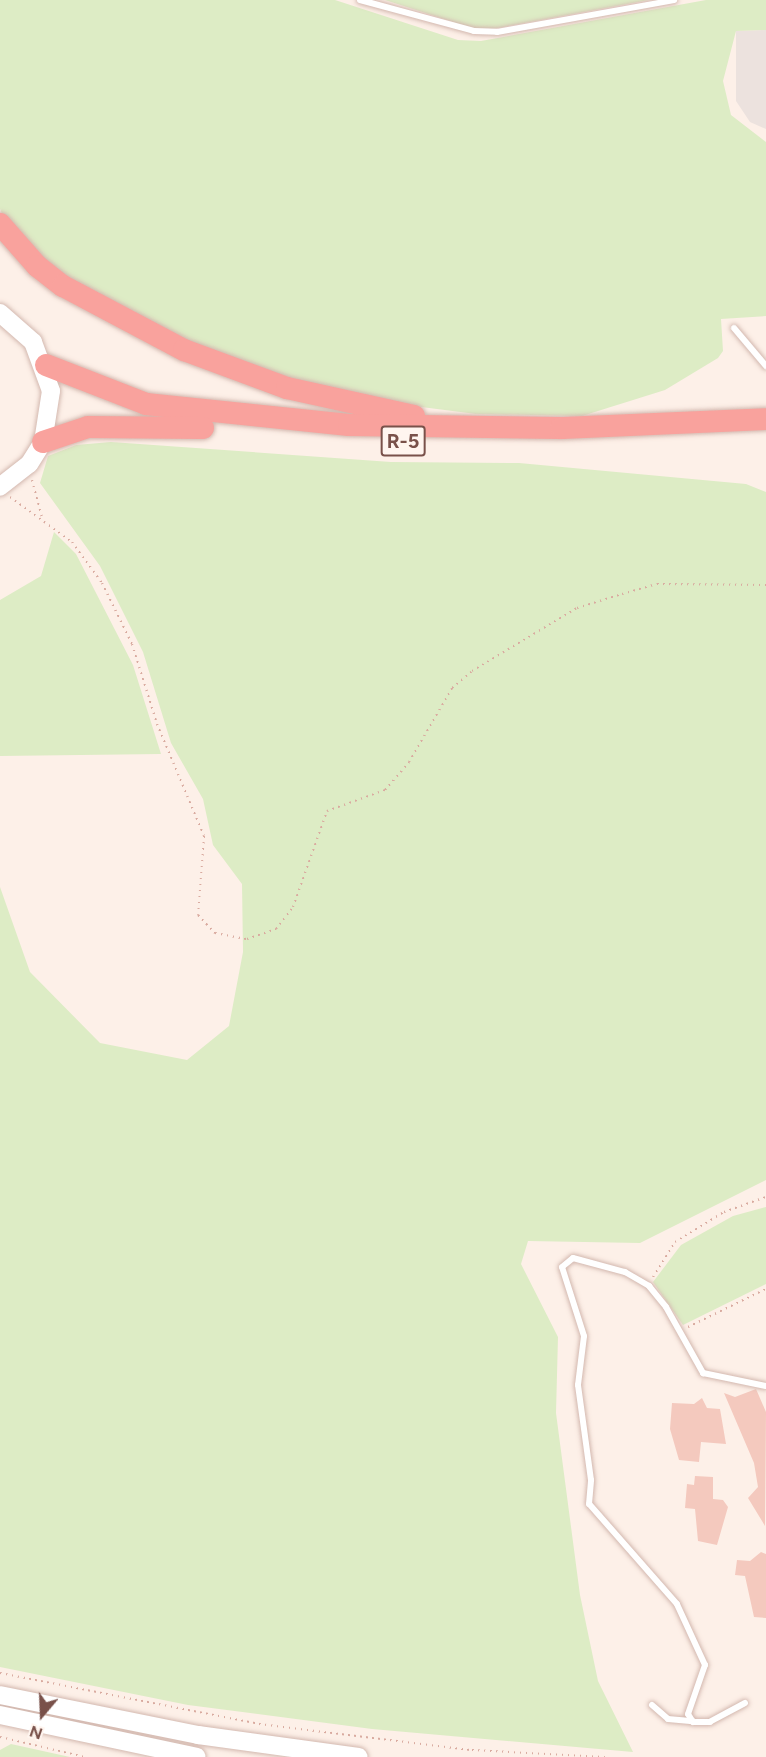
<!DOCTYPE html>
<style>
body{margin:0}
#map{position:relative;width:766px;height:1757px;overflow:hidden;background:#fdf0e8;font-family:Figtree,sans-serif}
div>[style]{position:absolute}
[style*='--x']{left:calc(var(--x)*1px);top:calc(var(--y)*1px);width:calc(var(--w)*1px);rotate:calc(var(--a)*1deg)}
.industrial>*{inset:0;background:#ece2de}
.green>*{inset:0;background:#ddecc5}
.building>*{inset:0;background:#f4c9be}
.path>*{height:2px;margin-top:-1px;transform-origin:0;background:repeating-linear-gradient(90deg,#d9aba0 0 1.5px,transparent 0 6px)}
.roads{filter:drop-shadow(0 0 2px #d3b8af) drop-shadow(0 0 2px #d3b8af)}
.service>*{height:6px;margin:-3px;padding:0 3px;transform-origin:3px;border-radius:3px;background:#fff}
.secondary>*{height:18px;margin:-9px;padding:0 9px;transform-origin:9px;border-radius:9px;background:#fff}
.motorway>*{height:22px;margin:-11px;padding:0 11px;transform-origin:11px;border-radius:11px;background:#f9a29d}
span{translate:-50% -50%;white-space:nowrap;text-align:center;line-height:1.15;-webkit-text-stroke:4.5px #fff5ef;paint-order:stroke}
.shield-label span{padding:2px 4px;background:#fff5ef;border:2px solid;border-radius:4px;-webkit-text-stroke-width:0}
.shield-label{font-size:20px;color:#79514a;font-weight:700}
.north{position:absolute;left:12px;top:1685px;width:60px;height:60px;-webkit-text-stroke:4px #fff5ef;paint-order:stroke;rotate:199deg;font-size:16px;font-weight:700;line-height:24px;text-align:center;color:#79514a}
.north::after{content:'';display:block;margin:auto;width:21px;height:27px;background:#79514a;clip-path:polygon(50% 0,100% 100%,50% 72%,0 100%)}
</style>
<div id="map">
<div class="industrial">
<div style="clip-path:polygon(766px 30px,766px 129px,750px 122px,736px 101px,736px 31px)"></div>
</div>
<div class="green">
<div style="clip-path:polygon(0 0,335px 0,458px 40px,481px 41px,706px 0,766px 0,766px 30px,736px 31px,723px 81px,731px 115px,766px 142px,766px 316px,721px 319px,723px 351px,718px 358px,665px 390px,582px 416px,476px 414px,367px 400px,213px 355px,57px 273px,4px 218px,0 209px)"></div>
<div style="clip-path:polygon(385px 0,649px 0,492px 29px,472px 28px)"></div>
<div style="clip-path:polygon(111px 442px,391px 462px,519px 463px,746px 484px,766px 492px,766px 1180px,640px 1243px,528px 1241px,521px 1264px,558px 1337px,556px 1413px,580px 1595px,598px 1681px,633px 1752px,372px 1729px,188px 1705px,0 1667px,0 887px,30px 972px,100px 1043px,187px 1060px,229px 1026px,243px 952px,242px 884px,213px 845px,203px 799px,171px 743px,143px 652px,100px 566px,40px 483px,48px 456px,76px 445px)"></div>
<div style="clip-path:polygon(54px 532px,76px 554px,133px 665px,161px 754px,0 756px,0 600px,41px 576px)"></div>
<div style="clip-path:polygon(766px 1207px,766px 1284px,683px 1325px,653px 1282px,681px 1245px,733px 1216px)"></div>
<div style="clip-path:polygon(11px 1744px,70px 1757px,0 1757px,0 1750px)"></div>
</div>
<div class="building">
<div style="clip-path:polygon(756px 1389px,766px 1412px,765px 1526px,748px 1498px,758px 1487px,754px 1463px,724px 1393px,735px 1397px)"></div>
<div style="clip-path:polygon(702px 1398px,707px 1408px,720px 1409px,726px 1444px,701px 1442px,699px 1462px,679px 1460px,670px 1429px,672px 1403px,694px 1404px)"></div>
<div style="clip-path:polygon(695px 1476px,713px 1477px,713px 1499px,723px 1500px,728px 1507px,717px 1545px,698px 1541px,695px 1509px,685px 1508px,687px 1484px,694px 1485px)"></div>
<div style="clip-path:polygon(761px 1552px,766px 1554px,766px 1618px,754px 1617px,745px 1576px,735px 1575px,737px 1560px,750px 1561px)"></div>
</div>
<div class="path">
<div style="--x:32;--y:480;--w:39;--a:75"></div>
<div style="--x:10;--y:497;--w:77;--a:36"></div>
<div style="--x:72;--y:542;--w:51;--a:53.8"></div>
<div style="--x:102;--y:583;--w:68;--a:63.8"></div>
<div style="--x:132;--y:644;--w:84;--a:72.6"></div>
<div style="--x:157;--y:724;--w:121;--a:67.2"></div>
<div style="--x:204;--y:836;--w:79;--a:94.3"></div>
<div style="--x:198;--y:915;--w:25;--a:47"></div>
<div style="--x:215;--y:933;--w:33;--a:11"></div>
<div style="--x:247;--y:939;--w:31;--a:-19"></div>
<div style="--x:276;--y:929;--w:28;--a:-52"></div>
<div style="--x:293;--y:907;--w:102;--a:-70.5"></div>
<div style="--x:327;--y:811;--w:62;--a:-19.9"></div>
<div style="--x:385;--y:790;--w:37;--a:-49"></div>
<div style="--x:409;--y:762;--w:86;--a:-59.8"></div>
<div style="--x:452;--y:688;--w:26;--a:-40"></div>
<div style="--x:472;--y:671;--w:122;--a:-31"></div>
<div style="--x:577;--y:608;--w:47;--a:-17.3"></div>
<div style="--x:622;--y:594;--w:36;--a:-16"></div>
<div style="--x:657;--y:584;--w:109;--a:0.5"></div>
<div style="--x:653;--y:1277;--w:41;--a:-57.8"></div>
<div style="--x:675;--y:1242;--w:57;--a:-31.5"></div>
<div style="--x:724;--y:1212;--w:45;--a:-19.7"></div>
<div style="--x:688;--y:1327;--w:87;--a:-26"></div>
<div style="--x:0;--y:1673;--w:264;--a:11.1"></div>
<div style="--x:259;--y:1724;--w:215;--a:7"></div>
<div style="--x:472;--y:1750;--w:133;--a:3"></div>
<div style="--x:0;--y:1737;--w:87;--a:13.2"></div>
</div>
<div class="roads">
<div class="service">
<div style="--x:360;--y:0;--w:118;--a:15.2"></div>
<div style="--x:474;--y:31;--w:23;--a:2"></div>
<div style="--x:497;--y:32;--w:180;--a:-10.2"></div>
<div style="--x:734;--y:328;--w:50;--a:49.9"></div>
<div style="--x:745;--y:1703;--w:40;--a:152"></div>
<div style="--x:710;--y:1722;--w:17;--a:180"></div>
<div style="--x:693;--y:1722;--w:9;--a:-122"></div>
<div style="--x:688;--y:1714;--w:52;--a:-70.9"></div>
<div style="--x:705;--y:1665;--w:67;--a:-114.7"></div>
<div style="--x:677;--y:1604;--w:133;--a:-131.3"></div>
<div style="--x:589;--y:1504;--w:24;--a:-85"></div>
<div style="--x:591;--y:1480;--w:96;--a:-97.8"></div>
<div style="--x:578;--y:1385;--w:49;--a:-83"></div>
<div style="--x:584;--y:1336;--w:72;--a:-107.7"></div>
<div style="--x:562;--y:1267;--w:14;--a:-39"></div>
<div style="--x:573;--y:1258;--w:54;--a:15.1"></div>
<div style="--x:625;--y:1272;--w:28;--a:30"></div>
<div style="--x:649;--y:1286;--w:27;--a:51"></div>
<div style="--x:666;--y:1307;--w:76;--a:60.7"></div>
<div style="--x:703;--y:1373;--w:64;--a:11.7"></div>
<div style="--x:652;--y:1705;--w:21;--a:41"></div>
<div style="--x:668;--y:1719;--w:25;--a:5"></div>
</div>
<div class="secondary">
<div style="--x:0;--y:313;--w:44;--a:41.3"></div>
<div style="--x:33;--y:342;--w:52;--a:69.8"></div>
<div style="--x:51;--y:391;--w:52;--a:98.9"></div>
<div style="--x:43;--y:442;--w:26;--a:122"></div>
<div style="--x:29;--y:464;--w:37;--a:142"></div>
<div style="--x:0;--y:1695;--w:202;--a:11.4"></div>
<div style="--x:198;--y:1735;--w:162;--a:7.8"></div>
<div style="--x:0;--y:1715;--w:201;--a:12"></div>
</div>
<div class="motorway">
<div style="--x:0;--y:224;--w:56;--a:48.6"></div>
<div style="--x:37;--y:266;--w:33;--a:38"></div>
<div style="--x:63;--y:286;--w:137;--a:27.9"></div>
<div style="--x:184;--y:350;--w:110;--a:20.3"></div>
<div style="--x:287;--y:388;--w:130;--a:12.4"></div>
<div style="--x:46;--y:365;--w:107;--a:21.3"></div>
<div style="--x:146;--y:404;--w:204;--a:5.9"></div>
<div style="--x:349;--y:425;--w:213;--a:0.8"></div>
<div style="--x:562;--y:428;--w:204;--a:-2.5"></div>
<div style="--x:43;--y:442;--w:47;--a:-18.4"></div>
<div style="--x:88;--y:427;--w:115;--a:0.5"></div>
</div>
</div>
<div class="shield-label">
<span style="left:403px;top:441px">R-5</span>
</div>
<div class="north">N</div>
</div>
